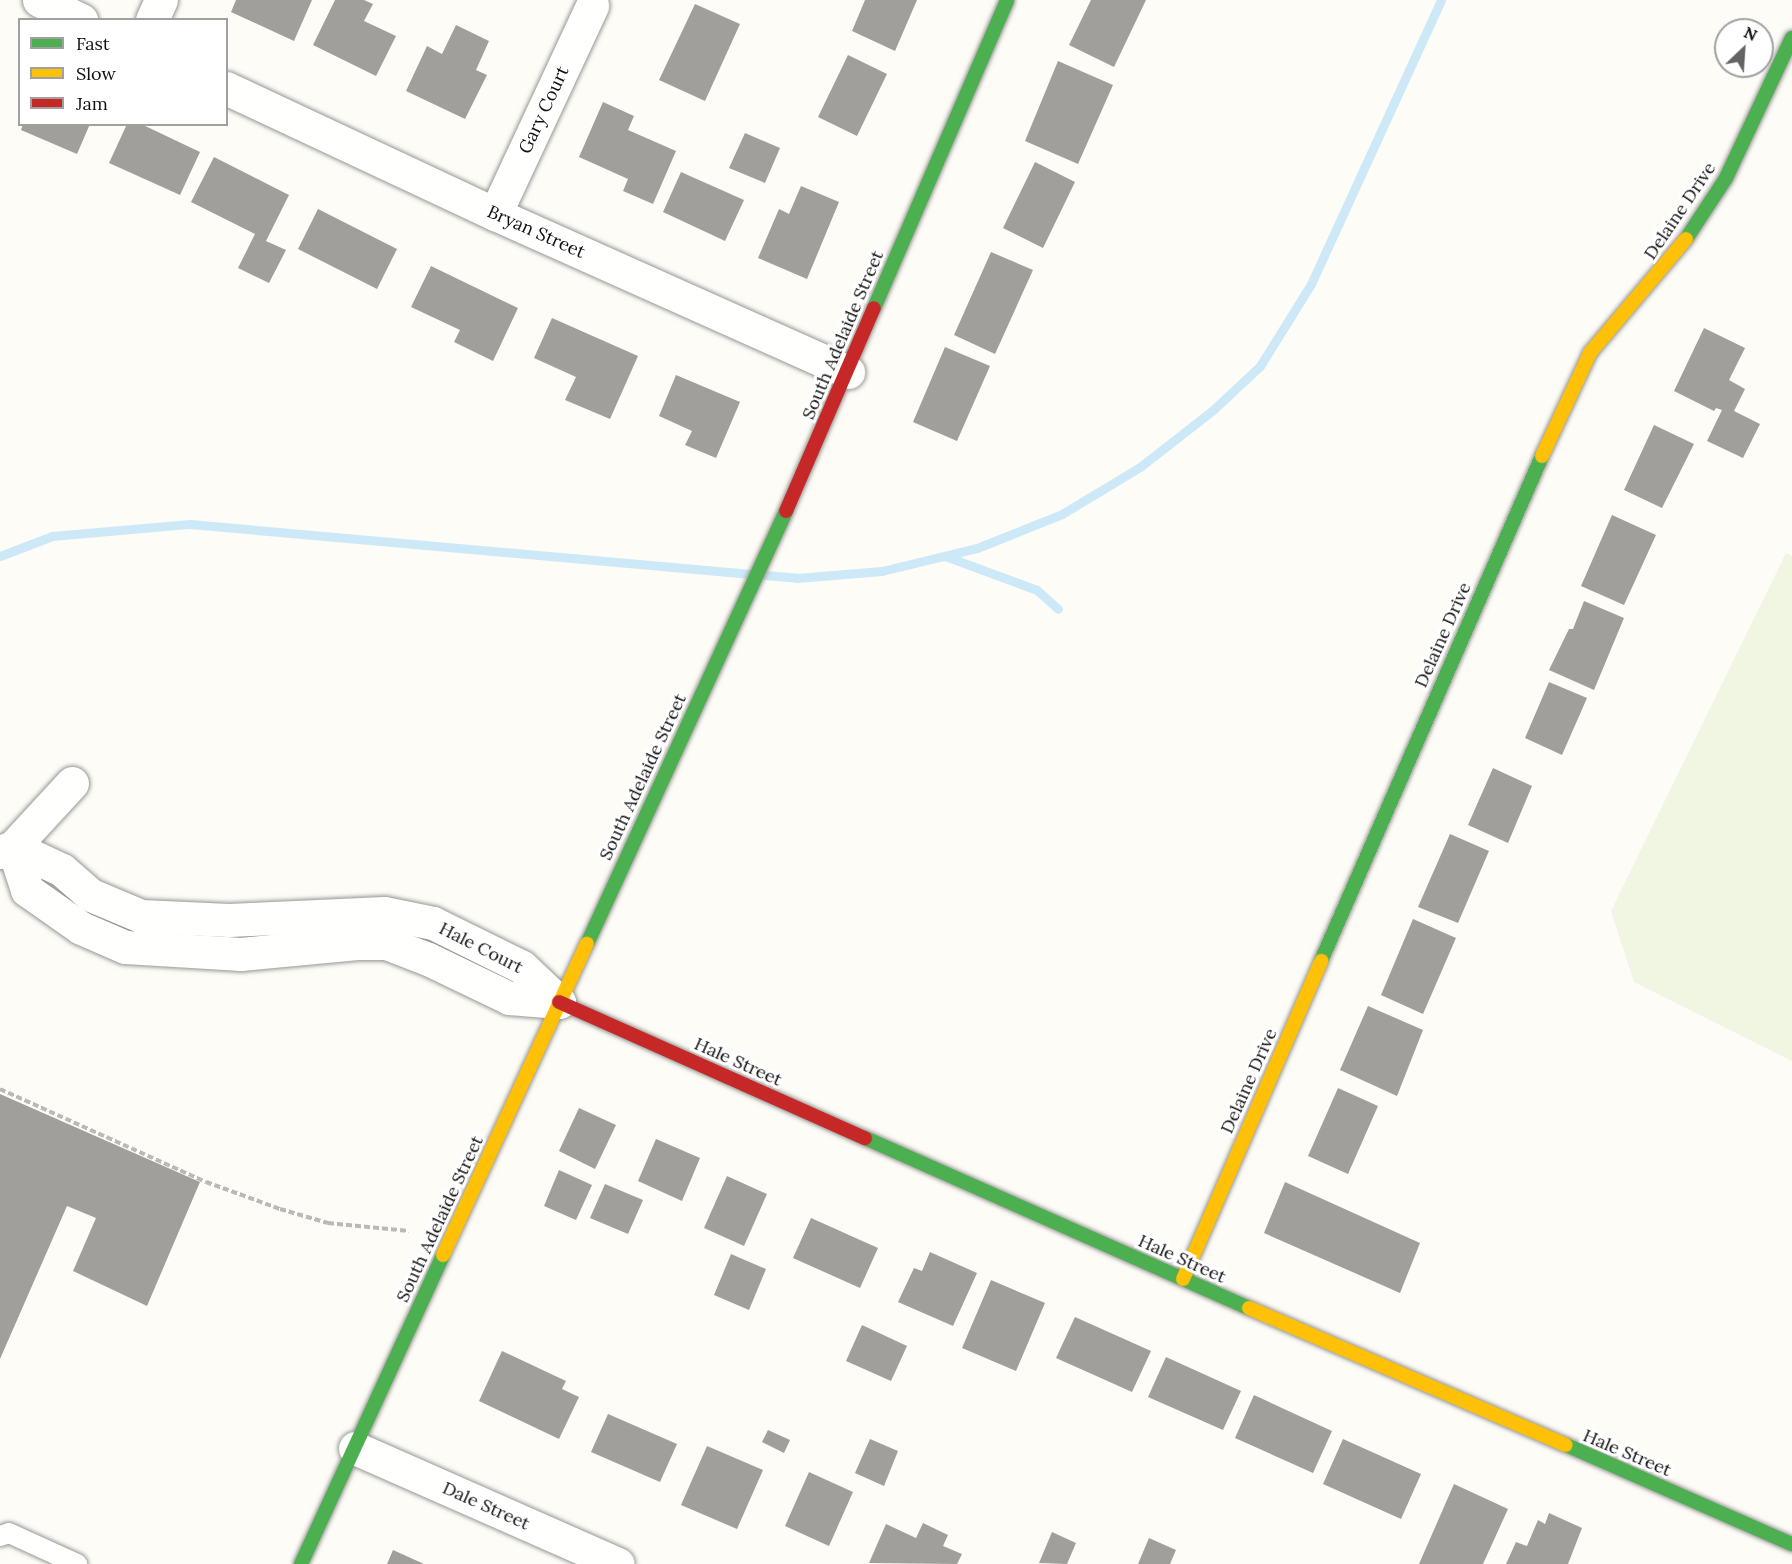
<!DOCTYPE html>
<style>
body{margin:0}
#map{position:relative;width:1792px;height:1564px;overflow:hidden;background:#fdfcf7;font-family:Lora,serif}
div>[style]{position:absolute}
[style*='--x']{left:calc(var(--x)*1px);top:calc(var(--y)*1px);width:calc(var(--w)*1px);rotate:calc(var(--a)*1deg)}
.pitch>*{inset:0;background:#f0f6e1}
.stream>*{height:9px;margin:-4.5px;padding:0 4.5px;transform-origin:4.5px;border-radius:4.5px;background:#cde8f7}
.building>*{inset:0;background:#a19f9c}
.path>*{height:4px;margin-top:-2px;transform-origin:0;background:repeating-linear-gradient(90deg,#b9b9b8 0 6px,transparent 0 9px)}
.roads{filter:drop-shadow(0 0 2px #979795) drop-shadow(0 0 2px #979795)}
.lane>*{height:20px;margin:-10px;padding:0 10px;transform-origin:10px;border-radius:10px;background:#fffffe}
.street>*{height:33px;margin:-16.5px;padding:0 16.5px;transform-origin:16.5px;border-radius:16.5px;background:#fffffe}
.fast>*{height:14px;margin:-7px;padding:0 7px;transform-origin:7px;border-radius:7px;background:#4caf50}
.slow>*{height:14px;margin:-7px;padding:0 7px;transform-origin:7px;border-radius:7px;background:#ffc107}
.jam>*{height:14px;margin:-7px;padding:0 7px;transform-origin:7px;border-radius:7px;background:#c62828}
span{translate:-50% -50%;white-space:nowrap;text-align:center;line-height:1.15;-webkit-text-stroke:6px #fff;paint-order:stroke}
.street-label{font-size:18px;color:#111}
.legend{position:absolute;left:18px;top:18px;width:210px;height:108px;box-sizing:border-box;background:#fff;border:2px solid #a0a0a0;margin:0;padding:8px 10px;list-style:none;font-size:18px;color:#111}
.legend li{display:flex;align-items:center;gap:12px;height:30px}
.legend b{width:30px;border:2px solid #a0a0a0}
.north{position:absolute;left:1714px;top:18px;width:60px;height:60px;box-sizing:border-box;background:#fff;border:2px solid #a0a0a0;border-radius:50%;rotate:25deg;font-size:16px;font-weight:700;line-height:24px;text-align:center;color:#111}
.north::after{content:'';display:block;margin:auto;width:21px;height:27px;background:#646362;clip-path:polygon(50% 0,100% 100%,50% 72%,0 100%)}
</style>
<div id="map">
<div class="pitch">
<div style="clip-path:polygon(1786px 553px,1792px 556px,1792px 1061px,1634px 982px,1611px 911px)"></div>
</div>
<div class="stream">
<div style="--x:0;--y:556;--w:56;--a:-21"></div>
<div style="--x:52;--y:536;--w:139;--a:-5"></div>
<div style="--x:190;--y:524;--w:563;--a:5.09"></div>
<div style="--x:945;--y:556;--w:98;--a:20.3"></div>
<div style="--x:1037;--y:590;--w:28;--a:42"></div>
<div style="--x:765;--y:575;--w:32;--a:5"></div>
<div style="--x:797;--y:578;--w:85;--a:-4.7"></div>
<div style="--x:882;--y:571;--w:98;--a:-13.6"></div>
<div style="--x:977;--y:548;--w:92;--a:-21.8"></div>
<div style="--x:1062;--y:514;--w:91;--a:-31.1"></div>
<div style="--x:1140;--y:467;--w:93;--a:-38"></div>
<div style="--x:1213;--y:410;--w:64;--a:-43.1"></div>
<div style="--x:1260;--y:366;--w:97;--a:-58.1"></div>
<div style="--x:1311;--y:284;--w:312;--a:-65.4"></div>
</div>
<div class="building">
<div style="clip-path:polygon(236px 0,312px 0,294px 41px,231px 12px)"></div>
<div style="clip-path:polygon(335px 0,364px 0,373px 4px,364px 21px,396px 36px,376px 76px,313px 45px)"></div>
<div style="clip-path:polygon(865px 0,917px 0,895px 51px,852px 31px)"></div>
<div style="clip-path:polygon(1091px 0,1146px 0,1114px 67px,1069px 45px)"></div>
<div style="clip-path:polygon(695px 4px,740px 24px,705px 101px,659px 80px)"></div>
<div style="clip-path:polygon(456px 25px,489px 41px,476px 70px,487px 75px,465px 119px,406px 91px,427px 46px,442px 54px)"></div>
<div style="clip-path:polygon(848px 55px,887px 74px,857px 136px,818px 117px)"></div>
<div style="clip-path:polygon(1058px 61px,1113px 85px,1078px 164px,1025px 141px)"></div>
<div style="clip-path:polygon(603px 102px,634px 116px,628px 130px,676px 151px,653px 204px,623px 191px,628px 179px,579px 157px)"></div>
<div style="clip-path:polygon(23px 124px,90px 124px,77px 154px,21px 130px)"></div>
<div style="clip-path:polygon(127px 124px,141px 124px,200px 152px,180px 195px,109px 163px)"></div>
<div style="clip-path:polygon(745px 133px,780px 148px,765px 183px,729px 168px)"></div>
<div style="clip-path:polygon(214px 157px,289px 195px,266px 241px,286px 250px,269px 283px,238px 268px,255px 234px,191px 202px)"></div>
<div style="clip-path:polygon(1035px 162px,1075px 182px,1043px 248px,1003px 228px)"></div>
<div style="clip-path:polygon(681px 172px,744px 200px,725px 241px,663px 212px)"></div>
<div style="clip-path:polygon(801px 186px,839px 202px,807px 279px,758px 258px,779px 209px,789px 214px)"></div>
<div style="clip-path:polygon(318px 209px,397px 249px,377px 289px,298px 249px)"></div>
<div style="clip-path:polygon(991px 252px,1033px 270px,995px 354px,954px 335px)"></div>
<div style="clip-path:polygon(431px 266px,518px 308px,493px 361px,454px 342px,460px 330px,411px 307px)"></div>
<div style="clip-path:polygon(552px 318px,638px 356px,610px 419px,565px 400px,576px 377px,534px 358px)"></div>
<div style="clip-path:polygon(1704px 328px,1745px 348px,1729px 380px,1745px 389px,1734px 411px,1760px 424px,1743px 458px,1707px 441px,1722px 410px,1716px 408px,1714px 411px,1674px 391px)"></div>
<div style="clip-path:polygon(945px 347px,990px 366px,957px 441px,913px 422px)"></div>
<div style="clip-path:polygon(676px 375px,740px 402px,716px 458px,685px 445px,692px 431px,659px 416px)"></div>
<div style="clip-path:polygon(1654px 425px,1694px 444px,1662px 508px,1624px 490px)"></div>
<div style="clip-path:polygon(1612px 515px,1656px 535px,1624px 605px,1581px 586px)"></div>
<div style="clip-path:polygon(1584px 601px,1624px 618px,1594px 690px,1549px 670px,1569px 629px,1573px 629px)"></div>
<div style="clip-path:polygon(1549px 682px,1587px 698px,1562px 755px,1525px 738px)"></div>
<div style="clip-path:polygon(1493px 768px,1532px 786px,1508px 843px,1468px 825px)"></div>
<div style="clip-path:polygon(1450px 834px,1489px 851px,1458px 923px,1418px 907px)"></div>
<div style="clip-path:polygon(1413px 919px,1456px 938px,1423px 1014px,1381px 995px)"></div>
<div style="clip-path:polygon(1368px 1006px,1423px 1030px,1397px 1096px,1340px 1070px)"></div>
<div style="clip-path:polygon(1338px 1088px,1378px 1106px,1348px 1174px,1308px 1156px)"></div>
<div style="clip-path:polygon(0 1094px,200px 1182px,147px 1306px,73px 1271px,96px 1218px,67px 1206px,0 1359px)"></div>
<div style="clip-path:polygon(579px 1108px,616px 1125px,595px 1169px,559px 1151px)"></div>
<div style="clip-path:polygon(656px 1139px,700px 1158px,682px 1201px,638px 1181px)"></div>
<div style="clip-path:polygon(559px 1170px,592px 1185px,576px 1220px,544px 1206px)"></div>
<div style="clip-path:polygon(727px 1176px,767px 1194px,744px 1246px,704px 1228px)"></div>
<div style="clip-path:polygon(1285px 1182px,1420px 1243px,1400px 1293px,1264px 1233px)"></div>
<div style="clip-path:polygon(605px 1184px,643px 1200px,628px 1234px,590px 1218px)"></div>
<div style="clip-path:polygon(811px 1218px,878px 1248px,860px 1288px,793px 1258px)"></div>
<div style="clip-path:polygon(930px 1252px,977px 1273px,953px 1326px,898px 1302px,914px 1268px,922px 1271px)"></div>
<div style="clip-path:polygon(731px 1254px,766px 1269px,749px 1310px,714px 1295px)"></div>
<div style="clip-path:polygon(991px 1280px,1045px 1303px,1016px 1371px,962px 1348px)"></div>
<div style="clip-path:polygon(1075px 1317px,1151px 1351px,1132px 1392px,1056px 1358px)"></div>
<div style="clip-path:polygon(862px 1325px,907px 1346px,891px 1381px,846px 1361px)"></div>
<div style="clip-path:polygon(502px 1351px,566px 1381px,562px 1389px,579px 1397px,559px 1439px,479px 1401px)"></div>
<div style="clip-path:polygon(1166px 1357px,1241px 1391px,1223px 1430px,1148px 1397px)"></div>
<div style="clip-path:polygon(1254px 1395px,1332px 1431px,1313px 1473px,1235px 1438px)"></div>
<div style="clip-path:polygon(608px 1414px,677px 1444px,660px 1482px,591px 1452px)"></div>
<div style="clip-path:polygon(768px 1430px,790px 1440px,784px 1453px,762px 1442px)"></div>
<div style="clip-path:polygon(870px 1439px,898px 1451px,884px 1486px,855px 1473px)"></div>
<div style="clip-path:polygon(1343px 1439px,1421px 1474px,1401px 1519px,1323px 1484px)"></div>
<div style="clip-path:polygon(707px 1446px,763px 1470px,737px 1529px,681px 1505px)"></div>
<div style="clip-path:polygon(809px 1472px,853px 1492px,829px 1546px,785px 1526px)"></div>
<div style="clip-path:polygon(1454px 1484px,1508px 1509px,1483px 1564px,1419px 1564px)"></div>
<div style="clip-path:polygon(1549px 1513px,1582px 1528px,1568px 1564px,1506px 1564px,1516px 1542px,1527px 1546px,1538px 1520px,1545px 1524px)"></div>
<div style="clip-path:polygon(923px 1523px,948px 1535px,943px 1546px,962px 1554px,957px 1564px,869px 1563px,886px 1524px,916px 1538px)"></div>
<div style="clip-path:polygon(1052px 1532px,1076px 1543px,1067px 1564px,1039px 1563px)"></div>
<div style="clip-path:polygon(1149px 1538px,1176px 1550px,1170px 1564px,1138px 1564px)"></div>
<div style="clip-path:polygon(393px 1550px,424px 1564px,387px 1564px)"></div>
</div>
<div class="path">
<div style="--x:0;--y:1089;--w:226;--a:24.3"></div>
<div style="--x:206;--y:1182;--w:79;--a:20"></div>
<div style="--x:280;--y:1209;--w:50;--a:16.3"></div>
<div style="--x:328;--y:1223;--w:81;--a:5.6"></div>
</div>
<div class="roads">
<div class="lane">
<div style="--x:0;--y:1536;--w:9;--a:-18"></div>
<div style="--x:9;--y:1533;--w:75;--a:24.5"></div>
</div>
<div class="street">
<div style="--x:39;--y:0;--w:47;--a:25.5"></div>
<div style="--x:152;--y:20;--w:22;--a:-66"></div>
<div style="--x:226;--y:88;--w:297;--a:25.1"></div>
<div style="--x:495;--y:214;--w:387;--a:24.1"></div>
<div style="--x:495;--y:214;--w:230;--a:-65"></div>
<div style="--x:13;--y:847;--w:54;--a:25.1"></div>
<div style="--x:62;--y:870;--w:38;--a:41"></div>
<div style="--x:91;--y:895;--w:54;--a:22.8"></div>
<div style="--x:141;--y:916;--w:88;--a:2.6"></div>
<div style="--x:229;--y:920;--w:155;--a:-2.6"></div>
<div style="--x:384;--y:913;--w:50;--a:11.5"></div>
<div style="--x:433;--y:923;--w:99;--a:26.3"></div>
<div style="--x:522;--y:967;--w:51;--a:43.4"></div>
<div style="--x:559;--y:1002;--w:50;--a:-175.4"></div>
<div style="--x:509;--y:998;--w:90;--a:-154.3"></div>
<div style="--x:428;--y:959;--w:45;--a:-159.1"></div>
<div style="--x:386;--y:943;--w:29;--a:180"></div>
<div style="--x:357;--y:943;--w:117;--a:174.6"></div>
<div style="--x:241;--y:954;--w:116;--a:-176.5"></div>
<div style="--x:125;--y:947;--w:48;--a:-156.6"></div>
<div style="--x:81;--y:928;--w:66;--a:-144.9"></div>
<div style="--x:27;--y:890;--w:45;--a:-108"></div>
<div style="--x:0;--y:852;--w:14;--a:-21"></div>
<div style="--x:13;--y:847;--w:87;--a:-47.3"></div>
<div style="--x:355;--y:1448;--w:287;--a:23.8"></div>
</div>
<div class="fast">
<div style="--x:1686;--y:239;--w:73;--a:-56.7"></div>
<div style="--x:1726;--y:178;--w:155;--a:-64.8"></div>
<div style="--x:874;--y:308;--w:335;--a:-66.6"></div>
<div style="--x:587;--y:944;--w:477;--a:-65.3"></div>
<div style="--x:1321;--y:961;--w:551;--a:-66.36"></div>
<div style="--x:865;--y:1138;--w:420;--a:23.9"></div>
<div style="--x:1566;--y:1445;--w:247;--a:23.7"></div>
<div style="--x:301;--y:1564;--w:340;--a:-65.3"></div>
</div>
<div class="slow">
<div style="--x:1542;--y:456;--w:114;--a:-65"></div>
<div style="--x:1590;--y:353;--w:149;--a:-49.9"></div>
<div style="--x:443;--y:1255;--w:343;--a:-65.2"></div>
<div style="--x:1183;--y:1279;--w:347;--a:-66.5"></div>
<div style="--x:1249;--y:1308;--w:345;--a:23.4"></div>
</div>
<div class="jam">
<div style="--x:786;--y:511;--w:221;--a:-66.6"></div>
<div style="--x:559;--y:1002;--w:335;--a:24"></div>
</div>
</div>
<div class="street-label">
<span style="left:544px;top:110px;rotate:-65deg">Gary Court</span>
<span style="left:1680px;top:211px;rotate:-56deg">Delaine Drive</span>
<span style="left:536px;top:232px;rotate:24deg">Bryan Street</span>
<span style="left:843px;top:335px;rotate:-67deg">South Adelaide Street</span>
<span style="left:1443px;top:635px;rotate:-66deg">Delaine Drive</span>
<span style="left:643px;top:777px;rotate:-65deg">South Adelaide Street</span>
<span style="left:481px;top:948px;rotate:27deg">Hale Court</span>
<span style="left:738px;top:1062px;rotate:24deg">Hale Street</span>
<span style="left:1249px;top:1081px;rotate:-66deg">Delaine Drive</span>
<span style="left:440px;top:1219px;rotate:-65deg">South Adelaide Street</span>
<span style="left:1182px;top:1259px;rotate:24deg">Hale Street</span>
<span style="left:1627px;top:1453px;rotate:23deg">Hale Street</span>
<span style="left:486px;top:1506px;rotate:24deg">Dale Street</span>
</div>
<ul class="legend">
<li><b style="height:8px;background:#4caf50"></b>Fast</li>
<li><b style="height:8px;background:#ffc107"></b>Slow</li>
<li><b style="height:8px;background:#c62828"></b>Jam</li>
</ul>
<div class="north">N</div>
</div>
